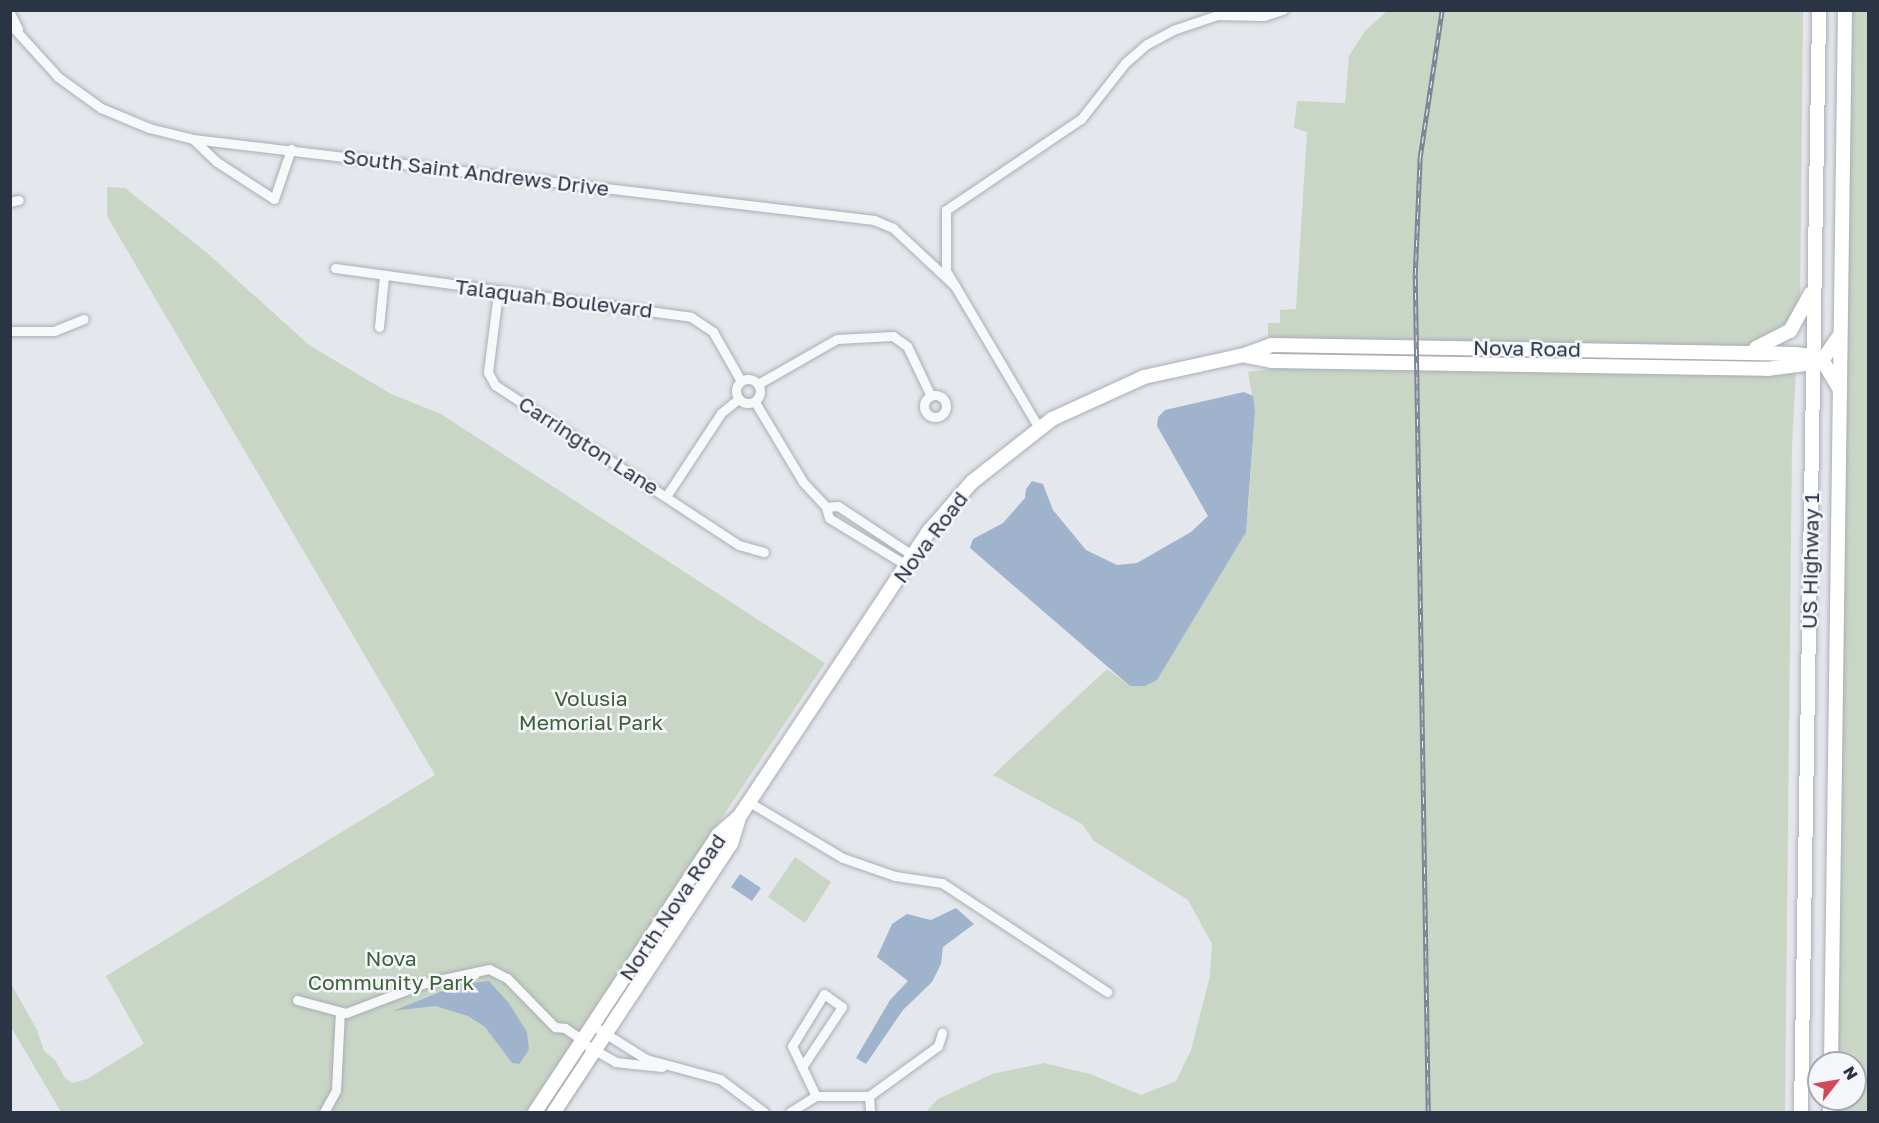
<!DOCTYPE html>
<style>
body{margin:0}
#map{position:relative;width:1879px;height:1123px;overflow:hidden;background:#e4e7ec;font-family:"Golos Text",sans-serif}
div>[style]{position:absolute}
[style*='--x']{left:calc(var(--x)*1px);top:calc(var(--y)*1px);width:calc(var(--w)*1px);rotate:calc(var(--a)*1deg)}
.green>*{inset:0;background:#c9d6c5}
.water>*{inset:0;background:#9fb4cc}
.roads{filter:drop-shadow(0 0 2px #a9aeb7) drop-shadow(0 0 2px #a9aeb7)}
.minor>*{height:9px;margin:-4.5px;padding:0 4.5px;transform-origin:4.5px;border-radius:4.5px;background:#f7f8fa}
.minor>.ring{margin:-4.5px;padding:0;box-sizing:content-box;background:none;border:9px solid #f7f8fa;border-radius:50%}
.primary>*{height:14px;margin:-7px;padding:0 7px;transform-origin:7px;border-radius:7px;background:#fff}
.rail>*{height:4.5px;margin-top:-2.25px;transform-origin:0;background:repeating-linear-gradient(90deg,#f4f6f9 0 7px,#7d8696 0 14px);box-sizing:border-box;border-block:2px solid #7d8696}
span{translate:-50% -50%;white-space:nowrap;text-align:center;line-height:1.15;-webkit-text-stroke:5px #f4f6f9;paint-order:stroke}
.street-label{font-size:21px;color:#2b3445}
.park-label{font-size:21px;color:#3f6138}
.frame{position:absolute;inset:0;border:12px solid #2b3445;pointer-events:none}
.north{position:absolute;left:1807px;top:1051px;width:60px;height:60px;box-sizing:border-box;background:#f4f6f9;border:2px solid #a4a8b1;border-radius:50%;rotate:59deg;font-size:16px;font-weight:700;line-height:24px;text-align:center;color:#2b3445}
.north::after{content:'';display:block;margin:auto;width:21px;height:27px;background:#d1495b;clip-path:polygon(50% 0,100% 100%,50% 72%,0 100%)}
</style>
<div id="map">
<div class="green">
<div style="clip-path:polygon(1868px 10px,1868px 1112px,1830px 1112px,1830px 1099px,1855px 1099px,1855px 1063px,1831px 1063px,1845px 11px)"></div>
<div style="clip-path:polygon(1387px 11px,1803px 11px,1800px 307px,1786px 328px,1764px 341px,1746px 346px,1268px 339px,1268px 323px,1280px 323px,1280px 310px,1296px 309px,1307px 132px,1294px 128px,1297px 101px,1345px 103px,1349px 56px,1365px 31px)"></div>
<div style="clip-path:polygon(107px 187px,125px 188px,206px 252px,309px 345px,391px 394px,441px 414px,825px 663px,591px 1014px,617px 1032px,564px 1112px,61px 1112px,11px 1027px,10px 982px,37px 1030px,44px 1051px,55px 1060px,65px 1078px,72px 1083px,87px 1079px,144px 1044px,106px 976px,435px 775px,107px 216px)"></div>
<div style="clip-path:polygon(1268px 351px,1708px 355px,1711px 363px,1268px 355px)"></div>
<div style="clip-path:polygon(1306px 365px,1796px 371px,1792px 445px,1785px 1112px,926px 1112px,938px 1099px,992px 1074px,1044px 1063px,1090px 1074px,1141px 1095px,1176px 1081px,1191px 1050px,1210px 976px,1212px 944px,1188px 900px,1094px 841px,1082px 824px,993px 775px,1107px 669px,1130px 686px,1248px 511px,1255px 412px,1248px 372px)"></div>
<div style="clip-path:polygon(795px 857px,831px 882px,805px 923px,768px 897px)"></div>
</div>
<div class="water">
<div style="clip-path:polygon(1244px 392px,1253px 396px,1255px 412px,1246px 532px,1157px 680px,1145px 686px,1130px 686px,970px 548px,973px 539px,1003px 523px,1025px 498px,1026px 489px,1032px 481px,1043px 484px,1053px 510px,1086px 550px,1117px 565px,1137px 563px,1191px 532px,1208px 516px,1157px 426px,1158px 417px,1165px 410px)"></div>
<div style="clip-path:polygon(740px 874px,761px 888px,752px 901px,731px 887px)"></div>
<div style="clip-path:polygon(956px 908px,974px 924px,943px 947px,941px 964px,932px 982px,903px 1010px,866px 1064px,856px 1058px,890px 1000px,908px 981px,877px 957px,892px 924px,907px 914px,931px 920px)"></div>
<div style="clip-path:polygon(489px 981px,508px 1002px,527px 1032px,529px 1050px,519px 1064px,512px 1063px,485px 1027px,468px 1016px,435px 1006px,393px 1011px,457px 985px)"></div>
</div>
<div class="roads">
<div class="minor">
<div style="--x:10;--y:13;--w:18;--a:63"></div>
<div style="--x:10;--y:24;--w:72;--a:47.8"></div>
<div style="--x:58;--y:77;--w:53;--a:35.8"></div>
<div style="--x:101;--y:108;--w:52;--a:22.6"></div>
<div style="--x:149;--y:128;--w:45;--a:14"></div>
<div style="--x:193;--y:139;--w:686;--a:6.78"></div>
<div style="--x:874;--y:220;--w:21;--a:23"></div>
<div style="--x:893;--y:228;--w:85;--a:43.1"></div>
<div style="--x:193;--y:139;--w:33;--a:44"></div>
<div style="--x:217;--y:162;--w:68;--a:33"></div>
<div style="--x:274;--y:199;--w:53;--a:-71.2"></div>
<div style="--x:10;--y:202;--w:9;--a:-13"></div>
<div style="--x:335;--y:268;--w:359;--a:7.8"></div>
<div style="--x:691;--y:317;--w:27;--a:34"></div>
<div style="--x:713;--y:332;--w:56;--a:60.3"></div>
<div style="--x:498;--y:293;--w:80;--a:97.2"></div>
<div style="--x:488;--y:372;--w:15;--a:62"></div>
<div style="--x:495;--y:385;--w:292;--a:33.3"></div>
<div style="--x:739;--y:545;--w:26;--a:16"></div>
<div style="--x:379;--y:327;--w:51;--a:-84.4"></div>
<div style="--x:10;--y:331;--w:44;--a:0"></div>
<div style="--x:54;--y:331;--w:32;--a:-22"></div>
<div class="ring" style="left:736px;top:379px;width:15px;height:15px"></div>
<div style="--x:758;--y:384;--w:91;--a:-29.7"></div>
<div style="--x:837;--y:339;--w:56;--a:-3.1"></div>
<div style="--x:893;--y:336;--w:17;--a:36"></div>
<div style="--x:907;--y:346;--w:55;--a:64.4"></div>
<div class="ring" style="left:924px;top:395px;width:13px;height:13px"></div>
<div style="--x:755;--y:402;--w:93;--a:59"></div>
<div style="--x:803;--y:482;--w:34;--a:47"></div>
<div style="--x:826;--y:507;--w:11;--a:75"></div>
<div style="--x:829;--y:518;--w:90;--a:31.4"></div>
<div style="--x:1039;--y:428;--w:182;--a:-120.6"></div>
<div style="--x:946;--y:271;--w:61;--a:-90"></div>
<div style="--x:946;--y:210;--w:163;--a:-34"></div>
<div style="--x:1081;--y:119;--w:71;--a:-51.8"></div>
<div style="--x:1125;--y:63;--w:29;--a:-41"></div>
<div style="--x:1147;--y:44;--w:30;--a:-28"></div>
<div style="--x:1173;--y:30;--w:46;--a:-18.8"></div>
<div style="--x:1217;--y:15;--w:47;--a:1.2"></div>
<div style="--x:1264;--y:16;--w:20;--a:-18"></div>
<div style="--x:667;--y:495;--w:98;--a:-56.6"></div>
<div style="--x:721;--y:413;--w:22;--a:-39"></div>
<div style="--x:826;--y:507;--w:12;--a:-5"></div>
<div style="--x:838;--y:506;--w:89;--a:33.5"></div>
<div style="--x:749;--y:802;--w:109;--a:30.8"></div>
<div style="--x:843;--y:858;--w:55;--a:19.1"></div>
<div style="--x:895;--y:876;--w:48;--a:8.5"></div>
<div style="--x:942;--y:883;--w:198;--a:33.4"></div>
<div style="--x:297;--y:1000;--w:51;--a:14.9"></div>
<div style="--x:346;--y:1013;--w:85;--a:-20.8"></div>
<div style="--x:425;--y:983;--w:66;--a:-12.3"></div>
<div style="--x:489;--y:969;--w:20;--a:27"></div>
<div style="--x:507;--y:978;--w:69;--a:45.6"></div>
<div style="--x:555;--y:1027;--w:10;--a:6"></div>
<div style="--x:565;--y:1028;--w:21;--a:35"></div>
<div style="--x:592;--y:1025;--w:64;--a:32.2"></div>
<div style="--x:646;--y:1059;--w:77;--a:15.1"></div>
<div style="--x:720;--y:1079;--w:55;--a:36.9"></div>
<div style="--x:581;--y:1042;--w:39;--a:30"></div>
<div style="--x:615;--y:1062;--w:47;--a:6.1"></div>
<div style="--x:802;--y:1067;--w:72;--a:-56.3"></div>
<div style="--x:842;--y:1007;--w:22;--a:-144"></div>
<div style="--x:824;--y:994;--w:61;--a:121.6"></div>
<div style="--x:792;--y:1046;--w:55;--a:64.4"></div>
<div style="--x:869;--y:1096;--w:16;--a:86"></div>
<div style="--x:324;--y:1112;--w:25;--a:-61"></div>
<div style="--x:336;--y:1090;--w:78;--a:-87.1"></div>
<div style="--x:790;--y:1112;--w:31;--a:-32"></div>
<div style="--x:816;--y:1096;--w:53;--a:0"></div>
<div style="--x:869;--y:1096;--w:85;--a:-35.9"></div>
<div style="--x:938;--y:1046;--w:14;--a:-73"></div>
</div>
<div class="primary">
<div style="--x:1756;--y:348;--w:38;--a:-27"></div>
<div style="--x:1790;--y:331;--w:43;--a:-61.1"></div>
<div style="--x:1246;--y:356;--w:26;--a:11"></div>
<div style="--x:1272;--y:361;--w:495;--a:0.9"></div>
<div style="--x:1767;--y:369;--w:46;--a:-7.4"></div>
<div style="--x:1813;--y:363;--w:15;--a:-32"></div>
<div style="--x:1826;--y:355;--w:24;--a:-55"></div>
<div style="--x:1831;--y:1063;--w:1053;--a:-89.24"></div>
<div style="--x:535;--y:1112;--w:332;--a:-56.5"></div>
<div style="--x:718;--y:835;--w:28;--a:-41"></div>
<div style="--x:554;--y:1112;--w:321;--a:-56.6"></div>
<div style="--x:731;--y:844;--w:28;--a:-73"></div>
<div style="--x:739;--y:817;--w:343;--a:-56.4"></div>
<div style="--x:929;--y:531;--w:65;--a:-48.7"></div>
<div style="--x:972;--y:482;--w:102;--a:-38.2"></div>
<div style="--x:1052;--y:419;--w:101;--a:-24.5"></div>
<div style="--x:1144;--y:377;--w:102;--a:-12.4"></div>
<div style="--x:1244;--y:355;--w:29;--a:-20"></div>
<div style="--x:1271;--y:345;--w:524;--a:0.98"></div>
<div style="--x:1795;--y:354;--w:18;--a:6"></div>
<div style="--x:1813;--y:356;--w:13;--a:32"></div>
<div style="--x:1824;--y:363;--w:31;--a:59"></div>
<div style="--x:1801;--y:1112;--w:1102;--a:-89.06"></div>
<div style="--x:1830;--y:1112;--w:13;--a:-90"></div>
</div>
</div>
<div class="rail">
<div style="--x:1428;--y:1112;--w:837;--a:-90.89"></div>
<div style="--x:1415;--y:275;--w:118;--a:-87.6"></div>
<div style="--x:1420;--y:157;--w:149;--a:-81.5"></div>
</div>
<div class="street-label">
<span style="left:476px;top:172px;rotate:7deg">South Saint Andrews Drive</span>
<span style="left:554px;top:298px;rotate:7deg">Talaquah Boulevard</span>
<span style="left:1527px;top:348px;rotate:1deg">Nova Road</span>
<span style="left:589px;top:445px;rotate:33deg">Carrington Lane</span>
<span style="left:930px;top:537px;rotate:-53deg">Nova Road</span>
<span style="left:1810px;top:561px;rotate:-89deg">US Highway 1</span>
<span style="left:672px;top:907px;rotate:-56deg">North Nova Road</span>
</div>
<div class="park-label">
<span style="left:591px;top:710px">Volusia<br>Memorial Park</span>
<span style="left:391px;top:970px">Nova<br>Community Park</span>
</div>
<div class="frame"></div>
<div class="north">N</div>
</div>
